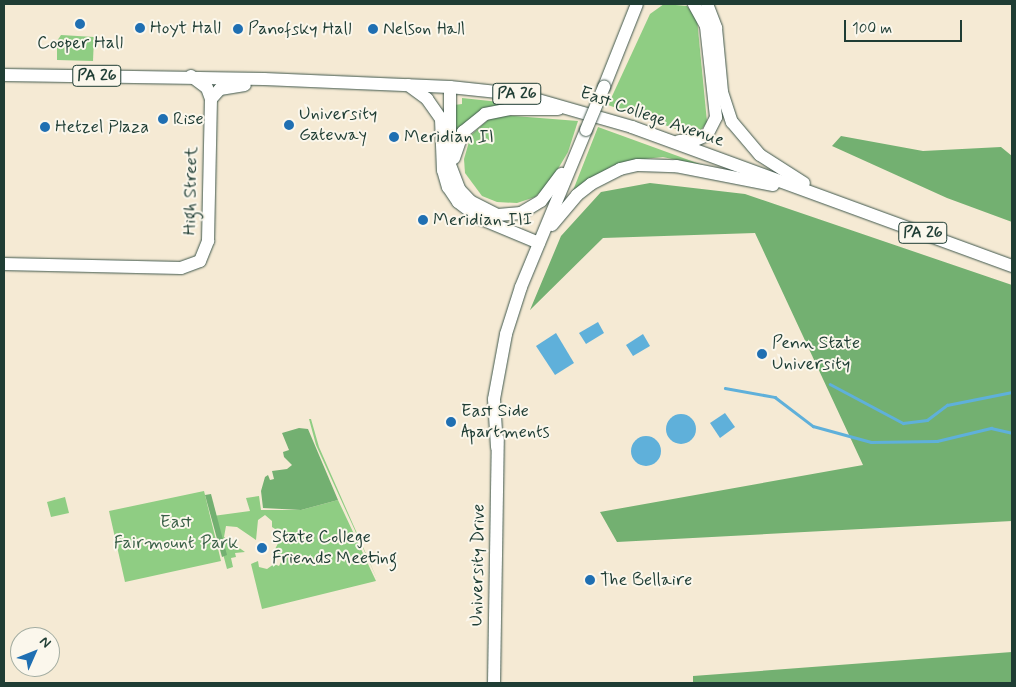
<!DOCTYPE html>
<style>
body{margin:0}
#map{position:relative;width:1016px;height:687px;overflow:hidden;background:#f5ead4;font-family:Mynerve,sans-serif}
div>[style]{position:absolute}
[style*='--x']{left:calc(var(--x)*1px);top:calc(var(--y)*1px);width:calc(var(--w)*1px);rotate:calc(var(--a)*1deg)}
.green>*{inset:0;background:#8fcd83}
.forest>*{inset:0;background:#73b071}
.water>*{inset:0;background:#5fb0da}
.round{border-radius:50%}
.stream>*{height:2.5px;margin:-1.25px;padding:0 1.25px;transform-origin:1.25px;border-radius:1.25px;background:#5fb0da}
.roads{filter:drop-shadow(0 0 1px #3f574c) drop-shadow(0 0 1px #3f574c)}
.major>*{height:12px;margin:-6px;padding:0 6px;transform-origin:6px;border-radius:6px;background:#fff}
.bridges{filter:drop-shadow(0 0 1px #3f574c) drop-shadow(0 0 1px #3f574c)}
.major-bridge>*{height:12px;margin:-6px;padding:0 6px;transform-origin:6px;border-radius:6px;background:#fff}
.dots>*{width:14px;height:14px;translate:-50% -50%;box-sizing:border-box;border:2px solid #fbf7ec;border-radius:50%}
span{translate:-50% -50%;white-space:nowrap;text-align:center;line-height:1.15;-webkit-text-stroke:4px #fbf7ec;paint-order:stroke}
.shield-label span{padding:1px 4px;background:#fbf7ec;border:1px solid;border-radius:4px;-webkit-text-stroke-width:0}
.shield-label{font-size:16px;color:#1f3d34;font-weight:700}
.poi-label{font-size:18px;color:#1f3d34}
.left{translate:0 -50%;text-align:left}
.street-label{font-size:18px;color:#1f3d34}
.park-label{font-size:18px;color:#3b6148}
.frame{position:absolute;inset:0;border:5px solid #1f3d34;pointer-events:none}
.north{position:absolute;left:10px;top:627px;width:50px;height:50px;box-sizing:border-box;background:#fbf7ec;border:1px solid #a3ada2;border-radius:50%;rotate:46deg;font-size:14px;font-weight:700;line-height:20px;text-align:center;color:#1f3d34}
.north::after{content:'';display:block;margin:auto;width:18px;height:22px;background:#1f6fb2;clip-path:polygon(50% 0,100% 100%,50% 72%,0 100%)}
.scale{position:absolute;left:844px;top:20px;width:118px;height:22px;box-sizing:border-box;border:2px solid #1f3d34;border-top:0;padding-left:6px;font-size:15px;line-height:18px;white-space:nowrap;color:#1f3d34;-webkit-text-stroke:4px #fbf7ec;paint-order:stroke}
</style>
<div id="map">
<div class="green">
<div style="clip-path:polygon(664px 4px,687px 6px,697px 19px,707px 122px,698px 134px,690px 134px,608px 105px,650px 14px)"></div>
<div style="clip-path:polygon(61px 35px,94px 37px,93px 61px,57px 60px,57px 41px)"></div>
<div style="clip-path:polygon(462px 98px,490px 101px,520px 105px,502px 106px,455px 139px,454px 105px,462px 104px)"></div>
<div style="clip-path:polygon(501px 115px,578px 121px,568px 152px,549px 184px,535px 197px,517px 203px,497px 202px,482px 196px,465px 173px,464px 159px,471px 135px,488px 120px)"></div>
<div style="clip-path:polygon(598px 127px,708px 167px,663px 157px,635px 160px,612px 166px,572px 193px)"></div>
<div style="clip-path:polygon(309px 419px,311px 419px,319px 447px,378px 581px,316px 445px)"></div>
<div style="clip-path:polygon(204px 491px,221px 561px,125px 582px,109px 511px)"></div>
<div style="clip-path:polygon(259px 496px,261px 510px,301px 510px,338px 500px,376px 581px,262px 609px,251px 564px,258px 561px,259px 567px,267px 569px,274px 564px,279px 566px,282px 560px,274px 551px,283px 534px,272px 527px,272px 521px,265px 515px,258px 520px,256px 540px,237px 527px,226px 526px,224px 537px,245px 552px,235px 553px,236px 557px,231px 558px,233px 567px,227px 569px,213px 516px,250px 511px,246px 498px)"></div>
<div style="clip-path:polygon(65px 497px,69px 513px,51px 517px,47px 502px)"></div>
</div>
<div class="forest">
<div style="clip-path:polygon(841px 136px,923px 151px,1001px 147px,1012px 156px,1012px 222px,947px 198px,832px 146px)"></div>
<div style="clip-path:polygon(650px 183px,745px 194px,1012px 285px,1012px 521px,617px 542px,600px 512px,863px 465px,755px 233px,603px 238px,530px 310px,561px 236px,601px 192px)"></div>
<div style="clip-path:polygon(299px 428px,308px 429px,338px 500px,301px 510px,263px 508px,261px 491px,265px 477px,268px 475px,270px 480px,274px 479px,272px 471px,287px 469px,292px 465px,284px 457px,283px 452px,289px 450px,282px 433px)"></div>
<div style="clip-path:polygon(211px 494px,227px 555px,222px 557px,205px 495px)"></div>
<div style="clip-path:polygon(1012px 652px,1012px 683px,693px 683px,693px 676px)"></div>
</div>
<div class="water">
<div style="clip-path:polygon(598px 322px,604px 333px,586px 344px,579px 333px)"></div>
<div style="clip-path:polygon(556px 333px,574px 363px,555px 375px,536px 346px)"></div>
<div style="clip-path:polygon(643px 334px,650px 346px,633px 356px,626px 345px)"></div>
<div style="clip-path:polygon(725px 413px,735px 427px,720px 438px,710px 423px)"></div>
<div class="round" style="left:666px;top:414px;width:30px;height:30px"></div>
<div class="round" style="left:631px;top:436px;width:30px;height:30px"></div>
</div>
<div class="stream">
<div style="--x:830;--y:384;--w:83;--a:28.1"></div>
<div style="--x:903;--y:423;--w:24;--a:-7"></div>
<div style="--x:927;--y:420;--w:25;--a:-37"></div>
<div style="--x:947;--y:405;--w:66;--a:-11.3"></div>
<div style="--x:725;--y:388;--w:51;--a:10.2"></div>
<div style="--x:775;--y:397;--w:48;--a:37.3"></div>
<div style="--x:813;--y:426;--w:60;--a:15.4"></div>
<div style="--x:871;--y:442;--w:66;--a:-0.9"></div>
<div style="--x:937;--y:441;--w:56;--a:-13.5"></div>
<div style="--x:991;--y:428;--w:22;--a:13"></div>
</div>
<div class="roads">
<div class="major">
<div style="--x:707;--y:4;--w:26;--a:69"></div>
<div style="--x:716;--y:28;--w:64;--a:84.6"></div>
<div style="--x:722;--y:92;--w:32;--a:72"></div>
<div style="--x:732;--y:122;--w:43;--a:49.7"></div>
<div style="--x:760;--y:155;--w:52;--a:32.5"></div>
<div style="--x:4;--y:75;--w:260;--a:0.9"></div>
<div style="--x:264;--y:79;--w:186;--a:2.5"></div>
<div style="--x:450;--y:87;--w:67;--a:6"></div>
<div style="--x:517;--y:94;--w:120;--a:16"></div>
<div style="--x:632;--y:127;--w:405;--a:20.1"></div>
<div style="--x:408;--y:85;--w:24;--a:36"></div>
<div style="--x:427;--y:99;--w:24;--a:55"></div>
<div style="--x:441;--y:119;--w:51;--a:87.8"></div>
<div style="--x:443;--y:170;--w:18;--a:74"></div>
<div style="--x:448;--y:187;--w:18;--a:56"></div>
<div style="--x:458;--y:202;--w:26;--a:37"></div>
<div style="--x:479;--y:218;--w:65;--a:22.6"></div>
<div style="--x:450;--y:87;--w:78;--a:90"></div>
<div style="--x:450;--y:165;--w:26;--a:69"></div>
<div style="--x:459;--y:189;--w:16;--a:47"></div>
<div style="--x:470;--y:201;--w:31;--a:27"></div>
<div style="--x:498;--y:215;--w:23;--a:-5"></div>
<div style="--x:521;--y:213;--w:23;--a:-31"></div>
<div style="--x:541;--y:201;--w:34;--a:-53"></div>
<div style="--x:604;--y:87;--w:89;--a:-68.3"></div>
<div style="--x:211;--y:99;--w:13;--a:-48"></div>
<div style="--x:220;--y:89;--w:25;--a:-9"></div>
<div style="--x:679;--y:141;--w:14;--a:0"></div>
<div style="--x:693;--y:141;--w:15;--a:-23"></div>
<div style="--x:707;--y:135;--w:20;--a:-63"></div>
<div style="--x:716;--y:117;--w:92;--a:-96.3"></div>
<div style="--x:706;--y:26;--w:25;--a:-119"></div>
<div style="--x:454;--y:158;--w:28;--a:-71"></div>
<div style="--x:463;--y:132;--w:28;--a:-39"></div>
<div style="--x:485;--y:114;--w:25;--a:-11"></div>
<div style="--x:510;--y:109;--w:48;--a:0"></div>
<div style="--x:552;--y:225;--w:39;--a:-50"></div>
<div style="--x:577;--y:195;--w:18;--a:-38"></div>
<div style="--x:591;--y:184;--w:33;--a:-27"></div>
<div style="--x:620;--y:169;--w:18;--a:-13"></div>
<div style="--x:638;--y:165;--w:38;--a:2"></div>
<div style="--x:676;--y:166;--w:99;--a:11.1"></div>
<div style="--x:4;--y:264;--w:177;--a:1.3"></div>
<div style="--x:181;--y:268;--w:20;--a:-20"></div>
<div style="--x:200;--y:261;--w:22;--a:-68"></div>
<div style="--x:208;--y:241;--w:142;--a:-88.8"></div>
<div style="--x:211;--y:99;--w:12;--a:-110"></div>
<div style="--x:207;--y:88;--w:20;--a:-143"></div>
<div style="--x:497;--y:447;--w:48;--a:-93.6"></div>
<div style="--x:494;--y:399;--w:66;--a:-79.5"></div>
<div style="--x:506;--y:334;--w:49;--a:-72.3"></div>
<div style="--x:521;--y:287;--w:170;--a:-67.5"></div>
<div style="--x:494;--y:683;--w:244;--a:-89.1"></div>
</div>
</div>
<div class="bridges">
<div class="major-bridge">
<div style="--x:586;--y:130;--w:47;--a:-67.3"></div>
</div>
</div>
<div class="dots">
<div style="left:80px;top:24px;background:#1f6fb2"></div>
<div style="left:140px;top:28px;background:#1f6fb2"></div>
<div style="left:238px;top:29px;background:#1f6fb2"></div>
<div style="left:373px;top:29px;background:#1f6fb2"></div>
<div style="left:163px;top:119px;background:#1f6fb2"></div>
<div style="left:289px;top:125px;background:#1f6fb2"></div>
<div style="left:45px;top:127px;background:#1f6fb2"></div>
<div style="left:394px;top:137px;background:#1f6fb2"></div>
<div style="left:423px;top:220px;background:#1f6fb2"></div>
<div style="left:762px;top:354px;background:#1f6fb2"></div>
<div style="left:451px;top:422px;background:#1f6fb2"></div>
<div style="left:262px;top:548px;background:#1f6fb2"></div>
<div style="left:590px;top:580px;background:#1f6fb2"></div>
</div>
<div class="shield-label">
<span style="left:97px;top:76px">PA 26</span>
<span style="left:517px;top:94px">PA 26</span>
<span style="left:923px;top:233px">PA 26</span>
</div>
<div class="poi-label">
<span class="left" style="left:150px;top:28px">Hoyt Hall</span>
<span class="left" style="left:248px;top:29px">Panofsky Hall</span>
<span class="left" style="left:383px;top:29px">Nelson Hall</span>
<span style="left:80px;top:43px">Cooper Hall</span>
<span class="left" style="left:299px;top:125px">University<br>Gateway</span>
<span class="left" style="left:173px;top:119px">Rise</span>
<span class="left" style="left:55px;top:127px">Hetzel Plaza</span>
<span class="left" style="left:404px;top:137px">Meridian II</span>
<span class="left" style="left:433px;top:220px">Meridian III</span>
<span class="left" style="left:772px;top:354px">Penn State<br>University</span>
<span class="left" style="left:461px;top:422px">East Side<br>Apartments</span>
<span class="left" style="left:272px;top:548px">State College<br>Friends Meeting</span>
<span class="left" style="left:600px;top:580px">The Bellaire</span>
</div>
<div class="street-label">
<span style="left:652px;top:117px;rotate:19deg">East College Avenue</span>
<span style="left:191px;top:191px;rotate:-89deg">High Street</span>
<span style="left:478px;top:565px;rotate:-89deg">University Drive</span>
</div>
<div class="park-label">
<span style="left:176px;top:533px">East<br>Fairmount Park</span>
</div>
<div class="frame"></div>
<div class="north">N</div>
<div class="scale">100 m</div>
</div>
